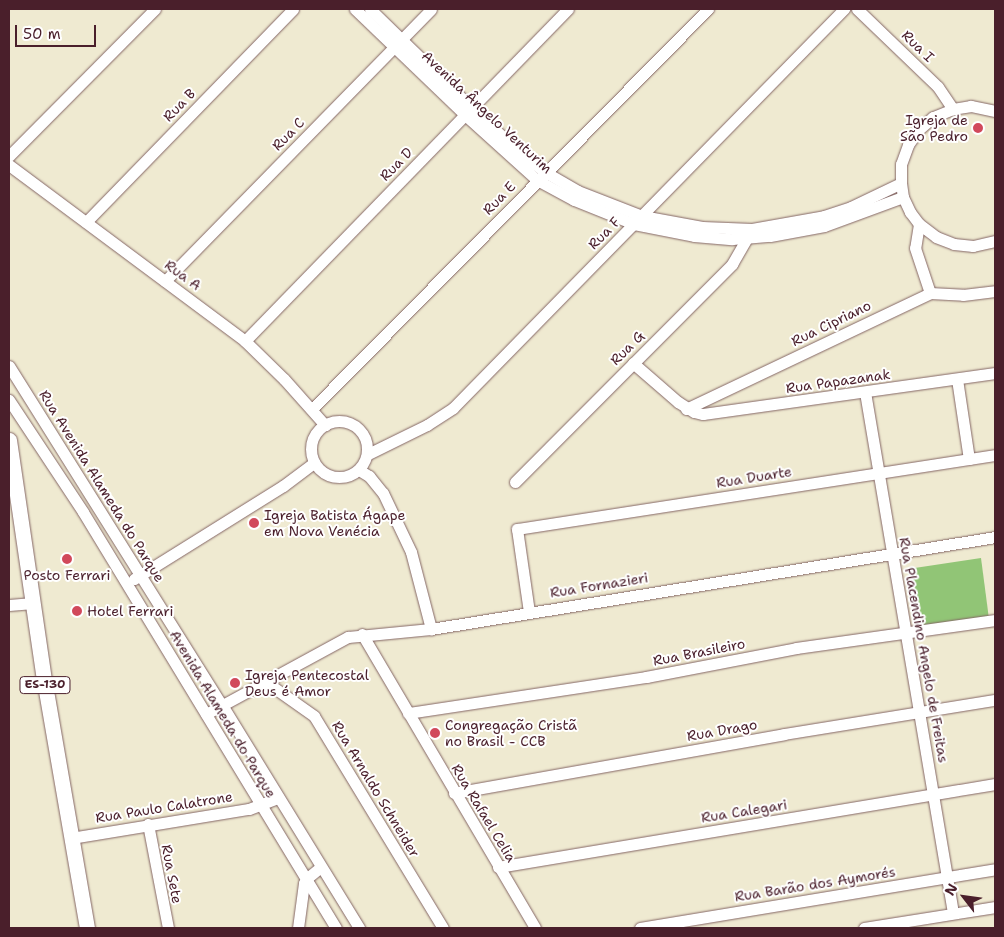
<!DOCTYPE html>
<meta charset="utf-8">
<style>
body{margin:0}
#map{position:relative;width:1004px;height:937px;overflow:hidden;background:#efead1;font-family:"Shantell Sans",sans-serif}
div>[style]{position:absolute}
[style*='--x']{left:calc(var(--x)*1px);top:calc(var(--y)*1px);width:calc(var(--w)*1px);rotate:calc(var(--a)*1deg)}
.green>*{inset:0;background:#91c576}
.roads{filter:drop-shadow(0 0 1px #846665) drop-shadow(0 0 1px #846665)}
.minor>*{height:11px;margin:-5.5px;padding:0 5.5px;transform-origin:5.5px;border-radius:5.5px;background:#fff}
.minor>.ring{margin:-5.5px;padding:0;box-sizing:content-box;background:none;border:11px solid #fff;border-radius:50%}
.major>*{height:15px;margin:-7.5px;padding:0 7.5px;transform-origin:7.5px;border-radius:7.5px;background:#fff}
.dots>*{width:14px;height:14px;translate:-50% -50%;box-sizing:border-box;border:2px solid #fff;border-radius:50%}
span{translate:-50% -50%;white-space:nowrap;text-align:center;line-height:1.15;-webkit-text-stroke:4px #fff;paint-order:stroke}
.shield-label span{padding:1px 4px;background:#fff;border:1px solid;border-radius:4px;-webkit-text-stroke-width:0}
.shield-label{font-size:12px;color:#4a1f2b;font-weight:700}
.street-label{font-size:14px;color:#4a1f2b}
.poi-label{font-size:14px;color:#4a1f2b}
.right{translate:-100% -50%;text-align:right}
.left{translate:0 -50%;text-align:left}
.frame{position:absolute;inset:0;border:10px solid #4a1f2b;pointer-events:none}
.north{position:absolute;left:939px;top:872px;width:50px;height:50px;-webkit-text-stroke:4px #fff;paint-order:stroke;rotate:300deg;font-size:14px;font-weight:700;line-height:20px;text-align:center;color:#4a1f2b}
.north::after{content:'';display:block;margin:auto;width:18px;height:22px;background:#4a1f2b;clip-path:polygon(50% 0,100% 100%,50% 72%,0 100%)}
.scale{position:absolute;left:15px;top:25px;width:81px;height:22px;box-sizing:border-box;border:2px solid #4a1f2b;border-top:0;padding-left:6px;font-size:15px;line-height:18px;white-space:nowrap;color:#4a1f2b;-webkit-text-stroke:4px #fff;paint-order:stroke}
</style>
<div id="map">
<div class="green">
<div style="clip-path:polygon(981px 558px,989px 619px,917px 630px,908px 569px)"></div>
</div>
<div class="roads">
<div class="minor">
<div style="--x:355;--y:9;--w:153;--a:43.9"></div>
<div style="--x:465;--y:115;--w:97;--a:42.1"></div>
<div style="--x:537;--y:180;--w:42;--a:28.4"></div>
<div style="--x:574;--y:200;--w:65;--a:21.8"></div>
<div style="--x:634;--y:224;--w:61;--a:11.3"></div>
<div style="--x:694;--y:236;--w:38;--a:5"></div>
<div style="--x:732;--y:239;--w:38;--a:-5"></div>
<div style="--x:770;--y:236;--w:55;--a:-10.5"></div>
<div style="--x:824;--y:226;--w:84;--a:-20.2"></div>
<div style="--x:370;--y:9;--w:162;--a:44.2"></div>
<div style="--x:486;--y:122;--w:56;--a:41.4"></div>
<div style="--x:528;--y:159;--w:21;--a:37"></div>
<div style="--x:545;--y:172;--w:38;--a:30"></div>
<div style="--x:578;--y:191;--w:69;--a:21.3"></div>
<div style="--x:642;--y:216;--w:61;--a:10.4"></div>
<div style="--x:702;--y:227;--w:50;--a:2.3"></div>
<div style="--x:752;--y:229;--w:73;--a:-10.2"></div>
<div style="--x:824;--y:216;--w:28;--a:-18"></div>
<div style="--x:851;--y:207;--w:55;--a:-25.6"></div>
<div style="--x:857;--y:9;--w:112;--a:43.9"></div>
<div style="--x:938;--y:87;--w:27;--a:56"></div>
<div style="--x:995;--y:111;--w:25;--a:-168"></div>
<div style="--x:971;--y:106;--w:18;--a:171"></div>
<div style="--x:953;--y:109;--w:22;--a:158"></div>
<div style="--x:933;--y:117;--w:18;--a:139"></div>
<div style="--x:919;--y:129;--w:19;--a:125"></div>
<div style="--x:908;--y:145;--w:20;--a:110"></div>
<div style="--x:901;--y:164;--w:19;--a:90"></div>
<div style="--x:901;--y:183;--w:14;--a:82"></div>
<div style="--x:903;--y:197;--w:17;--a:65"></div>
<div style="--x:910;--y:212;--w:15;--a:53"></div>
<div style="--x:919;--y:224;--w:21;--a:37"></div>
<div style="--x:936;--y:237;--w:19;--a:21"></div>
<div style="--x:954;--y:244;--w:19;--a:6"></div>
<div style="--x:973;--y:246;--w:23;--a:-13"></div>
<div style="--x:9;--y:156;--w:207;--a:-45.2"></div>
<div style="--x:9;--y:165;--w:294;--a:36.7"></div>
<div style="--x:245;--y:341;--w:54;--a:44.3"></div>
<div style="--x:284;--y:379;--w:62;--a:48.3"></div>
<div style="--x:86;--y:222;--w:297;--a:-45.8"></div>
<div style="--x:919;--y:224;--w:24;--a:99"></div>
<div style="--x:915;--y:248;--w:47;--a:71.6"></div>
<div style="--x:165;--y:281;--w:380;--a:-45.6"></div>
<div style="--x:245;--y:341;--w:463;--a:-45.8"></div>
<div style="--x:633;--y:363;--w:60;--a:40.9"></div>
<div style="--x:678;--y:402;--w:19;--a:32"></div>
<div style="--x:694;--y:412;--w:9;--a:13"></div>
<div style="--x:703;--y:414;--w:295;--a:-8"></div>
<div style="--x:9;--y:366;--w:400;--a:57.9"></div>
<div style="--x:222;--y:705;--w:262;--a:58.4"></div>
<div style="--x:957;--y:379;--w:81;--a:81.5"></div>
<div style="--x:865;--y:392;--w:528;--a:80.41"></div>
<div style="--x:9;--y:400;--w:134;--a:56.5"></div>
<div style="--x:83;--y:512;--w:487;--a:58.7"></div>
<div style="--x:312;--y:409;--w:563;--a:-45.29"></div>
<div style="--x:686;--y:409;--w:270;--a:-25.4"></div>
<div style="--x:930;--y:293;--w:33;--a:3"></div>
<div style="--x:963;--y:295;--w:32;--a:-7"></div>
<div class="ring" style="left:311px;top:421px;width:45px;height:45px"></div>
<div style="--x:368;--y:454;--w:66;--a:-26.2"></div>
<div style="--x:427;--y:425;--w:31;--a:-33"></div>
<div style="--x:453;--y:408;--w:559;--a:-45.58"></div>
<div style="--x:359;--y:470;--w:12;--a:31"></div>
<div style="--x:369;--y:476;--w:22;--a:51"></div>
<div style="--x:383;--y:493;--w:65;--a:64.6"></div>
<div style="--x:411;--y:552;--w:80;--a:75.4"></div>
<div style="--x:515;--y:482;--w:308;--a:-45.1"></div>
<div style="--x:732;--y:264;--w:36;--a:-60"></div>
<div style="--x:134;--y:579;--w:176;--a:-32"></div>
<div style="--x:283;--y:486;--w:39;--a:-37"></div>
<div style="--x:9;--y:605;--w:24;--a:-5"></div>
<div style="--x:529;--y:612;--w:84;--a:-98.2"></div>
<div style="--x:517;--y:529;--w:484;--a:-8.8"></div>
<div style="--x:362;--y:634;--w:341;--a:59.5"></div>
<div style="--x:266;--y:682;--w:59;--a:35.3"></div>
<div style="--x:314;--y:716;--w:248;--a:58.7"></div>
<div style="--x:408;--y:713;--w:241;--a:-8.6"></div>
<div style="--x:646;--y:677;--w:153;--a:-10.9"></div>
<div style="--x:796;--y:648;--w:201;--a:-8"></div>
<div style="--x:206;--y:714;--w:162;--a:-28.5"></div>
<div style="--x:348;--y:637;--w:83;--a:-5.5"></div>
<div style="--x:431;--y:629;--w:571;--a:-9.26"></div>
<div style="--x:454;--y:793;--w:335;--a:-10.1"></div>
<div style="--x:784;--y:734;--w:214;--a:-9.2"></div>
<div style="--x:148;--y:824;--w:106;--a:79.1"></div>
<div style="--x:71;--y:838;--w:180;--a:-9.3"></div>
<div style="--x:249;--y:809;--w:31;--a:-21"></div>
<div style="--x:498;--y:867;--w:504;--a:-9.48"></div>
<div style="--x:298;--y:928;--w:45;--a:-82.4"></div>
<div style="--x:304;--y:883;--w:4;--a:-63"></div>
<div style="--x:306;--y:879;--w:19;--a:-39"></div>
<div style="--x:640;--y:928;--w:360;--a:-9.4"></div>
<div style="--x:864;--y:928;--w:133;--a:-9.1"></div>
</div>
<div class="major">
<div style="--x:9;--y:440;--w:242;--a:81.7"></div>
<div style="--x:44;--y:679;--w:253;--a:80.2"></div>
</div>
</div>
<div class="dots">
<div style="left:978px;top:128px;background:#d1495b"></div>
<div style="left:254px;top:523px;background:#d1495b"></div>
<div style="left:67px;top:559px;background:#d1495b"></div>
<div style="left:77px;top:611px;background:#d1495b"></div>
<div style="left:235px;top:683px;background:#d1495b"></div>
<div style="left:435px;top:733px;background:#d1495b"></div>
</div>
<div class="shield-label">
<span style="left:45px;top:685px">ES-130</span>
</div>
<div class="street-label">
<span style="left:918px;top:46px;rotate:44deg">Rua I</span>
<span style="left:179px;top:105px;rotate:-46deg">Rua B</span>
<span style="left:487px;top:112px;rotate:43deg">Avenida Ângelo Venturim</span>
<span style="left:288px;top:134px;rotate:-46deg">Rua C</span>
<span style="left:396px;top:164px;rotate:-46deg">Rua D</span>
<span style="left:499px;top:198px;rotate:-46deg">Rua E</span>
<span style="left:604px;top:233px;rotate:-46deg">Rua F</span>
<span style="left:183px;top:275px;rotate:36deg">Rua A</span>
<span style="left:831px;top:323px;rotate:-26deg">Rua Cipriano</span>
<span style="left:627px;top:348px;rotate:-45deg">Rua G</span>
<span style="left:838px;top:381px;rotate:-8deg">Rua Papazanak</span>
<span style="left:754px;top:477px;rotate:-9deg">Rua Duarte</span>
<span style="left:102px;top:486px;rotate:58deg">Rua Avenida Alameda do Parque</span>
<span style="left:599px;top:585px;rotate:-9deg">Rua Fornazieri</span>
<span style="left:924px;top:650px;rotate:80deg">Rua Placendino Angelo de Freitas</span>
<span style="left:699px;top:652px;rotate:-11deg">Rua Brasileiro</span>
<span style="left:223px;top:714px;rotate:59deg">Avenida Alameda do Parque</span>
<span style="left:722px;top:730px;rotate:-10deg">Rua Drago</span>
<span style="left:376px;top:789px;rotate:59deg">Rua Arnaldo Schneider</span>
<span style="left:164px;top:807px;rotate:-9deg">Rua Paulo Calatrone</span>
<span style="left:744px;top:811px;rotate:-9deg">Rua Calegari</span>
<span style="left:484px;top:813px;rotate:59deg">Rua Rafael Celia</span>
<span style="left:172px;top:874px;rotate:79deg">Rua Sete</span>
<span style="left:815px;top:884px;rotate:-9deg">Rua Barão dos Aymorés</span>
</div>
<div class="poi-label">
<span class="right" style="left:968px;top:128px">Igreja de<br>São Pedro</span>
<span class="left" style="left:264px;top:523px">Igreja Batista Ágape<br>em Nova Venécia</span>
<span style="left:67px;top:575px">Posto Ferrari</span>
<span class="left" style="left:87px;top:611px">Hotel Ferrari</span>
<span class="left" style="left:245px;top:683px">Igreja Pentecostal<br>Deus é Amor</span>
<span class="left" style="left:445px;top:733px">Congregação Cristã<br>no Brasil - CCB</span>
</div>
<div class="frame"></div>
<div class="north">N</div>
<div class="scale">50 m</div>
</div>
